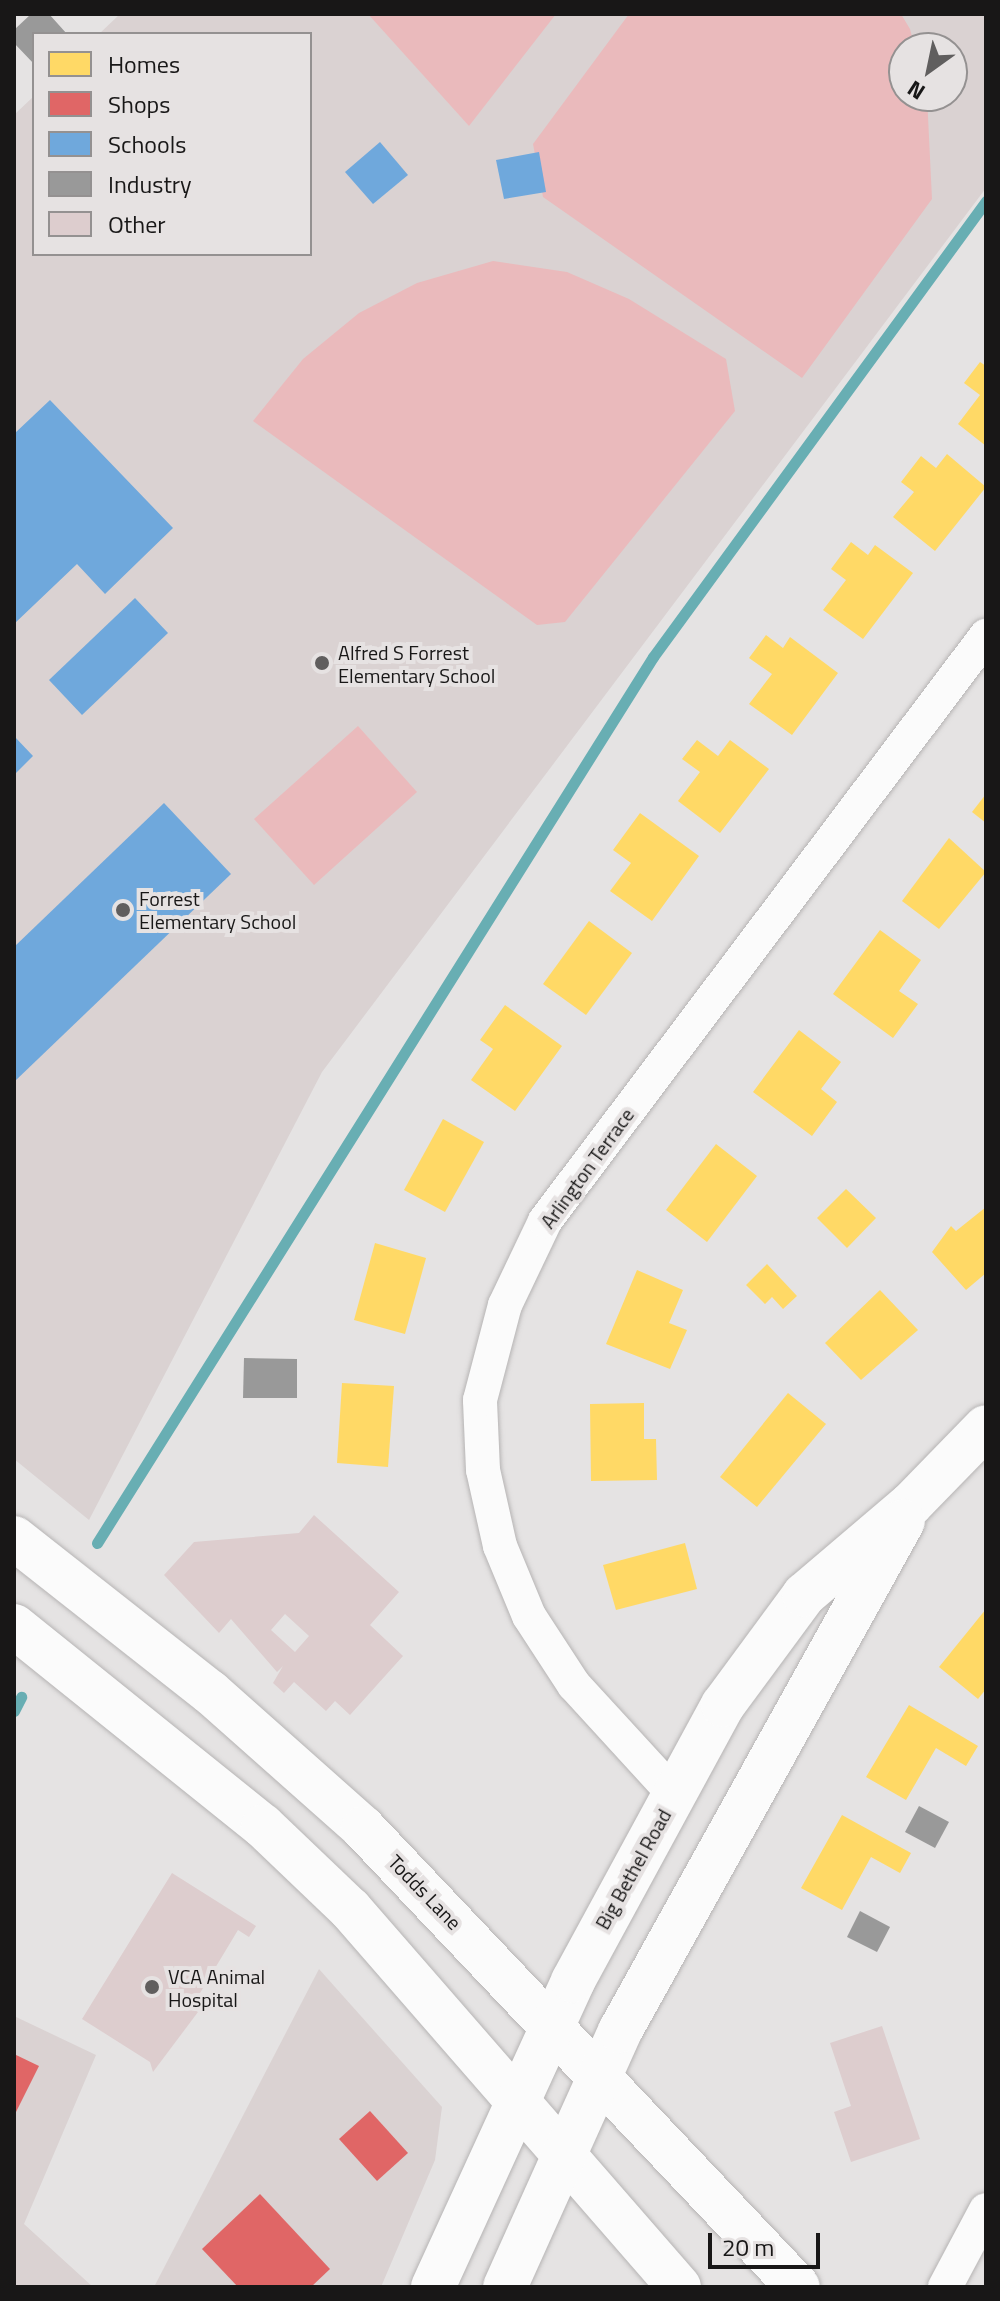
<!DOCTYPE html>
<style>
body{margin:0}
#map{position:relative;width:1000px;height:2301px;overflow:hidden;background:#e5e3e3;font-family:"Titillium Web",sans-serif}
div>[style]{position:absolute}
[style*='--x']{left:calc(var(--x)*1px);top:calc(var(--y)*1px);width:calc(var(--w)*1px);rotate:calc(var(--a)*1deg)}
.built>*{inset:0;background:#dad2d2}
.green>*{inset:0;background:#eababc}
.homes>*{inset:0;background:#ffd966}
.shops>*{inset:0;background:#e06666}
.schools>*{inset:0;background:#6fa8dc}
.industry>*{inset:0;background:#999}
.stream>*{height:11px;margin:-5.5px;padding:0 5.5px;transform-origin:5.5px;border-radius:5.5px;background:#68aeb3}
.building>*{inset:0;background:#ddcdce}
.roads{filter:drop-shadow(0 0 2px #b6b4b4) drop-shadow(0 0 2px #b6b4b4)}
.street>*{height:34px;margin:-17px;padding:0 17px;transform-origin:17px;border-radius:17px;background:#fbfbfb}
.secondary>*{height:44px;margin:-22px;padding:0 22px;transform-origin:22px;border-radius:22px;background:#fbfbfb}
.dots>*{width:22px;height:22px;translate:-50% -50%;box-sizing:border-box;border:4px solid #e6e2e2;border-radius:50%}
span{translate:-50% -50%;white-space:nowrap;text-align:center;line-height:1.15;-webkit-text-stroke:8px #e6e2e2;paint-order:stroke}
.poi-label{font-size:20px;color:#181717}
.left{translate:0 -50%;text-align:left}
.street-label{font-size:20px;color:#181717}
.frame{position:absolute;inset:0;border:16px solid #181717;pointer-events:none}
.legend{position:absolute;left:32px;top:32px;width:280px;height:224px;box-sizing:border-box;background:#e6e2e2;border:2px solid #949191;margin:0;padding:10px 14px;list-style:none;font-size:24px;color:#181717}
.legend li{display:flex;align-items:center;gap:16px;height:40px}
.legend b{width:40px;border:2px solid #949191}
.north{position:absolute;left:888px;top:32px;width:80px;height:80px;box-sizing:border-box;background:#e6e2e2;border:2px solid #949191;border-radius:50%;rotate:213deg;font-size:22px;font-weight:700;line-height:32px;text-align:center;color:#181717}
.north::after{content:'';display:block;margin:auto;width:28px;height:36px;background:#605e5e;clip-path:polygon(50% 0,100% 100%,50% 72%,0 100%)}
.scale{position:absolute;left:708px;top:2233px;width:112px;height:36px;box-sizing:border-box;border:4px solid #181717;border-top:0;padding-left:10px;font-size:24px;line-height:28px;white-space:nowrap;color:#181717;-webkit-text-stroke:6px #e6e2e2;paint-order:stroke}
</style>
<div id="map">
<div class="built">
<div style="clip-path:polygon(evenodd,120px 14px,986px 14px,986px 188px,322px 1072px,89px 1520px,14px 1459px,14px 115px,34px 96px,34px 254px,310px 254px,310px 34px,99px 34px,120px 14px,904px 48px,952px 48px,952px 96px,904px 96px,904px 48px)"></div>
<div style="clip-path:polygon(319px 1969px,442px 2107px,435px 2160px,381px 2287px,154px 2287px)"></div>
<div style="clip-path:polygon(14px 2016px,96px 2055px,24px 2224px,93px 2287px,14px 2287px)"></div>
</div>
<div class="green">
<div style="clip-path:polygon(368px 14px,556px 14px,469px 126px)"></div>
<div style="clip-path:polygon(629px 14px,901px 14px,910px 29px,915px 48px,904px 48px,904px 96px,927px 96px,932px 199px,802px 378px,543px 197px,533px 144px)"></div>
<div style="clip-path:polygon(493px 261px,567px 272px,629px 299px,726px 359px,735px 411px,565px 622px,537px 625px,253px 421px,303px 359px,359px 313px,417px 283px)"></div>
<div style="clip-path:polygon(358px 726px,417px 792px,314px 885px,254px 819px)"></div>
</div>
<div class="homes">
<div style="clip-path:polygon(980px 362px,986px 366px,986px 446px,958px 424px,980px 395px,964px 383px)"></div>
<div style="clip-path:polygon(947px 454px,986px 487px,935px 551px,893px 517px,914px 492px,901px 482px,921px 456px,936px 468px)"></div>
<div style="clip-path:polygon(851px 542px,868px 555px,875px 545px,913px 573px,863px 639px,823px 610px,846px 580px,831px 569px)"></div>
<div style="clip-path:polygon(766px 635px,783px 648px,790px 637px,838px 673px,792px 735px,749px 704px,772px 674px,749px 658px)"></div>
<div style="clip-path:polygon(697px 740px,718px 756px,730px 740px,769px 769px,720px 833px,678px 801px,700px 772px,682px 759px)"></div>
<div style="clip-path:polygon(986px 794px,986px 823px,972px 812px)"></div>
<div style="clip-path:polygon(640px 813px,699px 856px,652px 921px,610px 891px,631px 863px,613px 850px)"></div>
<div style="clip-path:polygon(949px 838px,986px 872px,939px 929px,902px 901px)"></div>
<div style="clip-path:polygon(589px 921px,632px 953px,586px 1015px,543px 984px)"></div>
<div style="clip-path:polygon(880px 930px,921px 960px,899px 991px,918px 1004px,893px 1038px,833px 994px)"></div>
<div style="clip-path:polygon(505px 1005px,562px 1046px,515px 1111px,471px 1080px,493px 1049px,480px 1040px)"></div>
<div style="clip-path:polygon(799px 1030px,841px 1062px,821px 1089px,837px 1102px,812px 1136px,753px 1092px)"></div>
<div style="clip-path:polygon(443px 1119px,484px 1142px,445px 1212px,404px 1190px)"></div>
<div style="clip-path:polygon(716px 1144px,757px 1176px,707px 1242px,666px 1210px)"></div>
<div style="clip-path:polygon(846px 1189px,876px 1218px,847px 1248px,817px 1218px)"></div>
<div style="clip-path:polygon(986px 1207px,986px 1273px,966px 1290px,932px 1252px,951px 1226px,956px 1231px)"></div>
<div style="clip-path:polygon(375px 1243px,426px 1258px,405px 1334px,354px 1320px)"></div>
<div style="clip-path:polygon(767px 1264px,797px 1296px,783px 1309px,772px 1297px,765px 1304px,746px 1285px)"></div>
<div style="clip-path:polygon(637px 1270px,683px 1290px,669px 1323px,687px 1330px,670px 1369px,606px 1344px)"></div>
<div style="clip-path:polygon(880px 1290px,918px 1330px,861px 1380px,825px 1343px)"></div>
<div style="clip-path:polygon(342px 1383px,394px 1386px,388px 1467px,337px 1463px)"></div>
<div style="clip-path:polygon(788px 1393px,826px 1424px,757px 1507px,720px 1477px)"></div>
<div style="clip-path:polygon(644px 1403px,644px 1439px,656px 1439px,657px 1480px,591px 1481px,590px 1404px)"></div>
<div style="clip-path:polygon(685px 1543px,697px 1589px,616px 1610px,603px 1565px)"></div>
<div style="clip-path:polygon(986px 1609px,986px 1689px,978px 1699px,939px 1667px)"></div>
<div style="clip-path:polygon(909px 1705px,978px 1746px,966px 1766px,936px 1748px,906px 1800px,866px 1777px)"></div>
<div style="clip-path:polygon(842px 1815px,911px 1853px,900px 1873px,871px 1857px,842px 1910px,801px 1888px)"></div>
</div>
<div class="shops">
<div style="clip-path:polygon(14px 2054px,39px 2066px,14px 2116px)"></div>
<div style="clip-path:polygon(370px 2111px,408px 2153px,377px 2181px,339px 2139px)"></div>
<div style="clip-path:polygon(260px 2194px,330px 2269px,311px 2287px,238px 2287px,202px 2249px)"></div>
</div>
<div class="schools">
<div style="clip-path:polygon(380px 142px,408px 175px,373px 204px,345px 172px)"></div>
<div style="clip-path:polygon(539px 152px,546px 192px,504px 199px,496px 160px)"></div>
<div style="clip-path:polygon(50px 400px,173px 528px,105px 594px,77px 564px,14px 624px,14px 434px)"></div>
<div style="clip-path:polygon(135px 598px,168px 633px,82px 715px,49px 680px)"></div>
<div style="clip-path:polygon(14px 736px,33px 756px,14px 775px)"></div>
<div style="clip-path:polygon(164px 803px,231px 874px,14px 1082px,14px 947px)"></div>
</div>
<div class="industry">
<div style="clip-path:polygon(31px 14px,49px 14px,67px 34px,34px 34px,34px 64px,14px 43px,14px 30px)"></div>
<div style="clip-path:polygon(244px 1358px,297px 1359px,297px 1398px,243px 1398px)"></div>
<div style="clip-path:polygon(919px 1806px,949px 1822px,935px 1848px,905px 1832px)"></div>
<div style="clip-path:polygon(860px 1911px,890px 1927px,877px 1952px,847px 1937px)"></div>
</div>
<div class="stream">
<div style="--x:97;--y:1543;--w:1046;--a:-57.89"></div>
<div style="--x:653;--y:657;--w:565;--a:-53.86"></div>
<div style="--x:14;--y:1711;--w:16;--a:-63"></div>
</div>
<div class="building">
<div style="clip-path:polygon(evenodd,314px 1515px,399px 1592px,370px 1625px,403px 1656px,350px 1715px,335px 1701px,326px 1711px,294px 1682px,284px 1693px,273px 1683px,283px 1666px,277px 1672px,231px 1619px,219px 1633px,164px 1575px,194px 1542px,299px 1533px,314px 1515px,285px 1614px,309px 1636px,295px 1652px,271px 1630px,285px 1614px)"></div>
<div style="clip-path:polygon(172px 1873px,256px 1926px,249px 1937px,238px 1930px,191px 2008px,198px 2012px,153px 2072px,150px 2062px,82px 2019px)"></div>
<div style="clip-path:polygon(882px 2026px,920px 2139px,851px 2162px,834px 2112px,851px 2106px,830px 2043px)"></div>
</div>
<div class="roads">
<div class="street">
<div style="--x:674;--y:1794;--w:148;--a:-132.5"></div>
<div style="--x:574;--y:1685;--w:82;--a:-123.1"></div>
<div style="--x:529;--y:1616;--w:76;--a:-112.5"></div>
<div style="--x:500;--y:1546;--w:78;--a:-102.6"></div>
<div style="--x:483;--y:1470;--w:70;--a:-92.5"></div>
<div style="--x:480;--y:1400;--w:98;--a:-75.3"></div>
<div style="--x:505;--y:1305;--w:93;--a:-64.5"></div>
<div style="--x:545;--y:1221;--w:733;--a:-52.99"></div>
<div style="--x:945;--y:2287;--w:87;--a:-62"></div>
</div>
<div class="secondary">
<div style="--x:14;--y:1538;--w:249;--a:38.2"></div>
<div style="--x:210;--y:1692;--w:205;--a:41.6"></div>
<div style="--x:363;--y:1828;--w:632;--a:46.54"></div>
<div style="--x:14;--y:1626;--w:319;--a:38.8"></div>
<div style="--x:263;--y:1826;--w:120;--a:43.7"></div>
<div style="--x:350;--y:1909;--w:501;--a:48.96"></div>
<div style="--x:433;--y:2287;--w:337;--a:-65.4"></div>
<div style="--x:573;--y:1981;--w:314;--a:-61.5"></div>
<div style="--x:723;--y:1705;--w:137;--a:-53.6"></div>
<div style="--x:804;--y:1595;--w:140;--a:-40.4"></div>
<div style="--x:911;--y:1504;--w:107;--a:-45.8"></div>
<div style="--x:505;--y:2287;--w:281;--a:-65.8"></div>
<div style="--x:620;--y:2031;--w:583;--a:-60.97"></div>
</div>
</div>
<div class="dots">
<div style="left:322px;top:663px;background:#605e5e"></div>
<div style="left:123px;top:910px;background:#605e5e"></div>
<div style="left:152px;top:1987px;background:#605e5e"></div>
</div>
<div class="poi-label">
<span class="left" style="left:338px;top:664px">Alfred S Forrest<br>Elementary School</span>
<span class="left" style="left:139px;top:910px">Forrest<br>Elementary School</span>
<span class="left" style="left:168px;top:1988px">VCA Animal<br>Hospital</span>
</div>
<div class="street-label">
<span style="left:587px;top:1168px;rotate:-54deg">Arlington Terrace</span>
<span style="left:633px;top:1869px;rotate:-61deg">Big Bethel Road</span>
<span style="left:425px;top:1892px;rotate:46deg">Todds Lane</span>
</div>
<div class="frame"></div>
<ul class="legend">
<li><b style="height:22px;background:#ffd966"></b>Homes</li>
<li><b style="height:22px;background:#e06666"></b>Shops</li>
<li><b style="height:22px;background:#6fa8dc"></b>Schools</li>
<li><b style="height:22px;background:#999"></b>Industry</li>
<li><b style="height:22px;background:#ddcdce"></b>Other</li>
</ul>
<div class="north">N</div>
<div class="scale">20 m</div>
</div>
